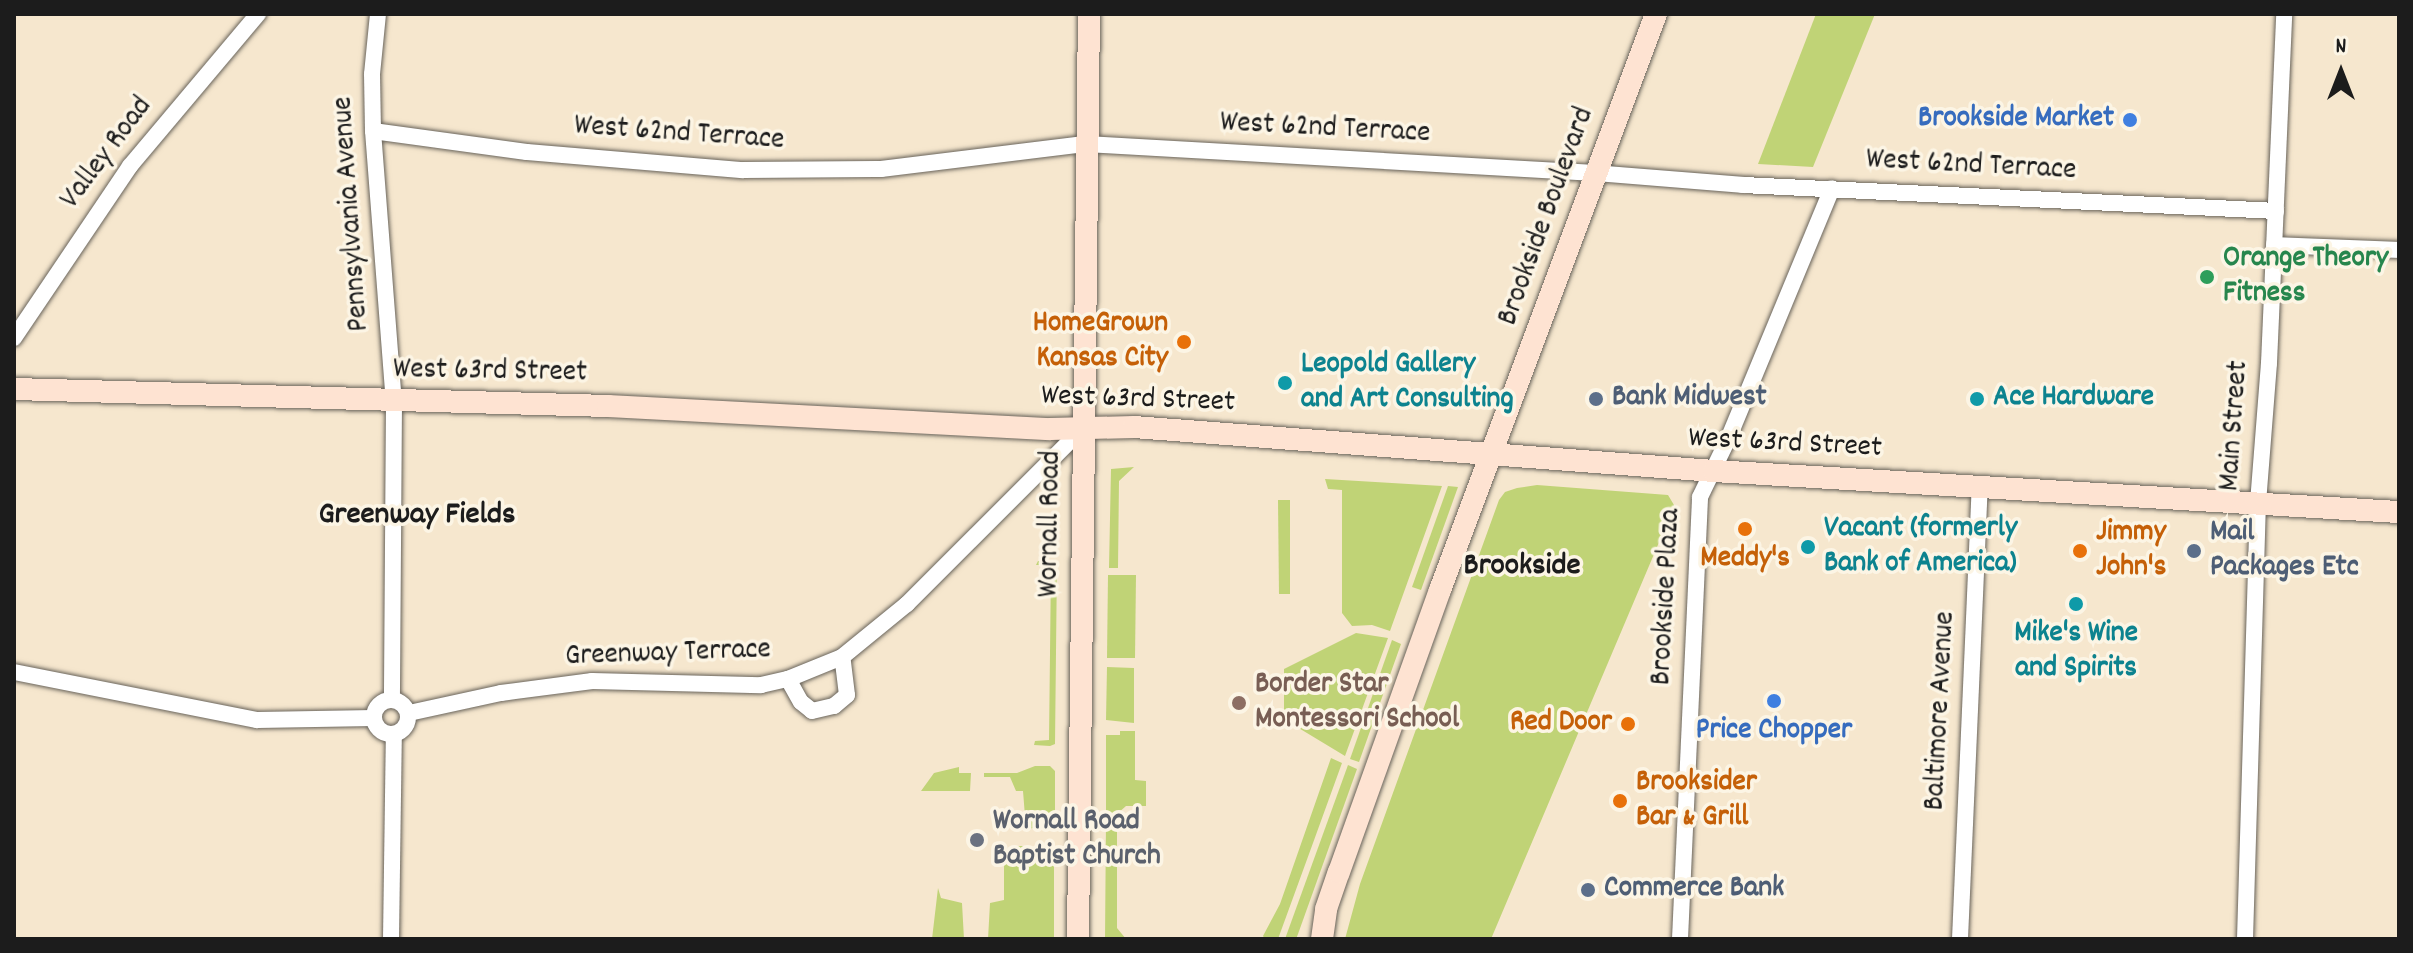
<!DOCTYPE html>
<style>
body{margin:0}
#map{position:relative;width:2413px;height:953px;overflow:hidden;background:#f6e7ce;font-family:Dekko,sans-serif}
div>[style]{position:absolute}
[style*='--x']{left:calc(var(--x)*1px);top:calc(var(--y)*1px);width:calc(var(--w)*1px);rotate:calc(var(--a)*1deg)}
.green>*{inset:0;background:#c0d376}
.roads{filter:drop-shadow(0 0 2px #68635a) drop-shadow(0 0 2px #68635a)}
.street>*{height:16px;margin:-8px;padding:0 8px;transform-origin:8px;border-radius:8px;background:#fff}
.street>.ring{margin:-8px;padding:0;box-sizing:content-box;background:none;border:16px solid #fff;border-radius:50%}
.secondary>*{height:22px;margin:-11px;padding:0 11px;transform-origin:11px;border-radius:11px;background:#fee3d2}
.dots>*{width:22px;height:22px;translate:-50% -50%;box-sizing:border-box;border:4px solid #fcf5e5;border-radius:50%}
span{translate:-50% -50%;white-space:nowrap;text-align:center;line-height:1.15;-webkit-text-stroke:7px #fcf5e5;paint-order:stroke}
.shop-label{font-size:30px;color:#366cbe;font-weight:700}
.right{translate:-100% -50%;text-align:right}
.street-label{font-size:30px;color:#1c1c1c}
.leisure-label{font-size:30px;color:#27864d;font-weight:700}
.left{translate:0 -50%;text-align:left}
.food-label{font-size:30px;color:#c56008;font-weight:700}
.culture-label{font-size:30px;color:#0d838f;font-weight:700}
.service-label{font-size:30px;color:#4e5e75;font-weight:700}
.education-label{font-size:30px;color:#785e54;font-weight:700}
.worship-label{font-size:30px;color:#5b616d;font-weight:700}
.neighbourhood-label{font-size:32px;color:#1c1c1c;font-weight:700}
.frame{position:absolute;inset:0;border:16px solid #1c1c1c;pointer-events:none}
.north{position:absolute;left:2301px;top:32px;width:80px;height:80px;-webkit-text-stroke:6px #fcf5e5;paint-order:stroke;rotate:0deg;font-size:22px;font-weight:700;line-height:32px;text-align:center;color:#1c1c1c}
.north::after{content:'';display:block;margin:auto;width:28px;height:36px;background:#1c1c1c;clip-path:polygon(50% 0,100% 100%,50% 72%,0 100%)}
</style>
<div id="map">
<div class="green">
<div style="clip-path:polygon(1816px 14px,1875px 14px,1813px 167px,1758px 164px)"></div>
<div style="clip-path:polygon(1134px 467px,1119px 481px,1118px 568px,1109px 568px,1111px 469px)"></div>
<div style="clip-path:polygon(1325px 479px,1442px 486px,1390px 631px,1372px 625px,1352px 626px,1342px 613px,1342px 490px,1328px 489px)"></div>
<div style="clip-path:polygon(1537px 485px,1668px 495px,1674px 505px,1672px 539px,1660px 540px,1491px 939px,1345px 939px,1360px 884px,1499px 500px,1505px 492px,1517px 488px)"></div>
<div style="clip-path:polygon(1448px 486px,1458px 487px,1421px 590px,1412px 587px)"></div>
<div style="clip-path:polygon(1278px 500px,1290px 500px,1290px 594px,1279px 594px)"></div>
<div style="clip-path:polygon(1038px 561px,1057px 561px,1055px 744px,1050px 746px,1034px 745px,1035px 741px,1049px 740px,1051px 565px,1036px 565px)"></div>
<div style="clip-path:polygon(1108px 575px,1136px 575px,1135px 658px,1107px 658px)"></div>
<div style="clip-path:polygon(1356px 633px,1388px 638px,1345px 756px,1297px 727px,1284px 724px,1284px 669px)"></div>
<div style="clip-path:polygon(1392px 640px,1401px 644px,1359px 762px,1350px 759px)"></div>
<div style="clip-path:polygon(1107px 667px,1134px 668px,1134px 723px,1106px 720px)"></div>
<div style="clip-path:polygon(1120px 731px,1135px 731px,1135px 780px,1146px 781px,1146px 806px,1126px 806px,1117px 814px,1106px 814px,1106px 735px,1120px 735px)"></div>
<div style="clip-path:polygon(1331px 758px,1342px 763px,1313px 843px,1278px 939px,1265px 939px,1263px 936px,1280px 904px)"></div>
<div style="clip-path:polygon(1348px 765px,1357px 769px,1298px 934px,1296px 939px,1285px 939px)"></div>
<div style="clip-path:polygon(1035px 766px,1050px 766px,1055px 771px,1055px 825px,1026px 829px,1023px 791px,1016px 791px,1010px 777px,984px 777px,984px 773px,1017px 773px)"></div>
<div style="clip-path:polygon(959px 767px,959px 773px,971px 773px,970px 791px,921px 791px,934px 773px)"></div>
<div style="clip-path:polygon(1106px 820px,1117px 820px,1117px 928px,1126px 939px,1105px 939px)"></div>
<div style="clip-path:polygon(1018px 846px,1024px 846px,1025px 856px,1034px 856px,1036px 849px,1054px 849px,1054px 939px,988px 939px,990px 903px,1004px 900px,1004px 865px,1017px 856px)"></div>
<div style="clip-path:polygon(938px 888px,941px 898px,962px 903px,964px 939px,932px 939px)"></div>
</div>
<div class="roads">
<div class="street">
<div style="--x:378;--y:14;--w:60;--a:95.7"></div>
<div style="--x:372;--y:74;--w:57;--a:89"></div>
<div style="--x:373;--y:131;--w:272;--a:85.6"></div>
<div style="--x:394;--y:402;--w:297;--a:90.4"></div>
<div style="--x:373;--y:131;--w:155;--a:7.8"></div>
<div style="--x:527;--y:152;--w:217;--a:4.8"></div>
<div style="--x:743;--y:170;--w:138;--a:-0.4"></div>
<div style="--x:881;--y:169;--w:207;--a:-7"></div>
<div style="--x:1086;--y:144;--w:510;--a:3.26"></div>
<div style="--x:1595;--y:173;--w:148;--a:4.6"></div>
<div style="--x:1743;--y:185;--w:534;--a:2.79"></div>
<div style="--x:2274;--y:245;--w:125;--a:2.3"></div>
<div style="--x:14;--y:338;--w:207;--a:-56"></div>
<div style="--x:130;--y:166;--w:199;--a:-49.9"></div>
<div style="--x:14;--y:672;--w:248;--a:11.2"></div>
<div style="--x:257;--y:720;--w:117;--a:-1"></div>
<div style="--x:788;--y:679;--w:26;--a:61"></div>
<div style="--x:801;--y:702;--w:14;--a:39"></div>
<div style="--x:812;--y:711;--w:23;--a:-13"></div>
<div style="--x:834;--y:706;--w:17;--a:-40"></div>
<div style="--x:847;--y:695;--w:38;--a:-97"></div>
<div class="ring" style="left:374px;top:700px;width:18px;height:18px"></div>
<div style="--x:409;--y:713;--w:94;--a:-12.3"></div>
<div style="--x:501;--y:693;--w:92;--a:-7.5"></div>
<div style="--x:592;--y:681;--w:169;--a:1.4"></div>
<div style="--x:761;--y:685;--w:28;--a:-13"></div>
<div style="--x:788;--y:679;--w:58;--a:-22.2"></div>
<div style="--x:842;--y:657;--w:84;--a:-39.2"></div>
<div style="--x:907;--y:604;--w:250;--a:-45"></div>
<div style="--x:391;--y:939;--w:205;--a:-89.2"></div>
<div style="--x:1680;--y:939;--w:442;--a:-87.4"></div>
<div style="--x:1700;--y:497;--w:67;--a:-64.2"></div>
<div style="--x:1729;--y:437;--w:269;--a:-67.5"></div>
<div style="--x:1960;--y:939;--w:453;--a:-87.5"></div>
<div style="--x:2245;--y:939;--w:436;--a:-88.3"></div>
<div style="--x:2258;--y:503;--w:140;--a:-85.5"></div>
<div style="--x:2269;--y:363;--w:349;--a:-87.5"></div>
</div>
<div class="secondary">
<div style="--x:14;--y:389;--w:594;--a:1.64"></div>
<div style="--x:608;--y:406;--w:443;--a:3"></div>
<div style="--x:1050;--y:429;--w:84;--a:-1.4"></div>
<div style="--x:1134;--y:427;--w:582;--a:4.34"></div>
<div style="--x:1714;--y:471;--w:686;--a:3.43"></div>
<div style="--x:1078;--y:939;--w:925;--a:-89.32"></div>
<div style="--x:1322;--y:939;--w:30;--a:-82"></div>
<div style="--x:1326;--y:909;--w:39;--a:-71"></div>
<div style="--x:1339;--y:872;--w:300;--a:-70.3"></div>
<div style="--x:1440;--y:590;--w:615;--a:-69.44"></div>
</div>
</div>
<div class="dots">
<div style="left:2130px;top:120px;background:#3f7fe0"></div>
<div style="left:2207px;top:277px;background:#2e9e5b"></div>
<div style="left:1184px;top:342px;background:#e8710a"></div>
<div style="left:1285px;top:383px;background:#0f9aa8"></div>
<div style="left:1596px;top:399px;background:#5c6f8a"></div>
<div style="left:1977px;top:399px;background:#0f9aa8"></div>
<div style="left:1745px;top:529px;background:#e8710a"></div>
<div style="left:1808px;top:547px;background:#0f9aa8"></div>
<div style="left:2080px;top:551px;background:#e8710a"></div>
<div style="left:2194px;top:551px;background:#5c6f8a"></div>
<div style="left:2076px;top:604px;background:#0f9aa8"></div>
<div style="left:1774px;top:701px;background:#3f7fe0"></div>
<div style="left:1239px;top:703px;background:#8d6e63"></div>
<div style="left:1628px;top:724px;background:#e8710a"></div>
<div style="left:1620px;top:801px;background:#e8710a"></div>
<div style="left:977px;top:840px;background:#6b7280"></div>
<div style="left:1588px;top:890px;background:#5c6f8a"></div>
</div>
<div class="shop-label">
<span class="right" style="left:2114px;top:120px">Brookside Market</span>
<span style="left:1774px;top:732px">Price Chopper</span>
</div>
<div class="street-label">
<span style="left:1325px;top:130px;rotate:3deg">West 62nd Terrace</span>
<span style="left:679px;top:135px;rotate:4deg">West 62nd Terrace</span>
<span style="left:108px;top:154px;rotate:-53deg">Valley Road</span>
<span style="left:1971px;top:167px;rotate:3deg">West 62nd Terrace</span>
<span style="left:353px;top:214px;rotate:-94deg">Pennsylvania Avenue</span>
<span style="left:1548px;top:217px;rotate:-70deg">Brookside Boulevard</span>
<span style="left:490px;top:373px;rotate:1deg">West 63rd Street</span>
<span style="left:1138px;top:401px;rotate:2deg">West 63rd Street</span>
<span style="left:2236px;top:426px;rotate:-86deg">Main Street</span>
<span style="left:1785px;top:445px;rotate:3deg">West 63rd Street</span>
<span style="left:1052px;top:524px;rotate:-89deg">Wornall Road</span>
<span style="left:1668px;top:597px;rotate:-87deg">Brookside Plaza</span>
<span style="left:668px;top:655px;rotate:-2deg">Greenway Terrace</span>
<span style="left:1942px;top:711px;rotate:-87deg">Baltimore Avenue</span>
</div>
<div class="leisure-label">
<span class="left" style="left:2223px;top:277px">Orange Theory<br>Fitness</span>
</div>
<div class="food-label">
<span class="right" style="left:1168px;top:342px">HomeGrown<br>Kansas City</span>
<span class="left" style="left:2096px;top:551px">Jimmy<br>John's</span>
<span style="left:1745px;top:560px">Meddy's</span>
<span class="right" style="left:1612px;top:724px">Red Door</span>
<span class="left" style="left:1636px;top:801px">Brooksider<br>Bar &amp; Grill</span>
</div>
<div class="culture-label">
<span class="left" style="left:1301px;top:383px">Leopold Gallery<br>and Art Consulting</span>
<span class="left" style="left:1993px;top:399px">Ace Hardware</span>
<span class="left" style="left:1824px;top:547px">Vacant (formerly<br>Bank of America)</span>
<span style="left:2076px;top:652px">Mike's Wine<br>and Spirits</span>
</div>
<div class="service-label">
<span class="left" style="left:1612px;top:399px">Bank Midwest</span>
<span class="left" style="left:2210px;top:551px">Mail<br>Packages Etc</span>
<span class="left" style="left:1604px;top:890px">Commerce Bank</span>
</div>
<div class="education-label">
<span class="left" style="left:1255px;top:703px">Border Star<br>Montessori School</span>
</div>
<div class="worship-label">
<span class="left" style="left:993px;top:840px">Wornall Road<br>Baptist Church</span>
</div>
<div class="neighbourhood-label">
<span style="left:417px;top:516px">Greenway Fields</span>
<span style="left:1522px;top:567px">Brookside</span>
</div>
<div class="frame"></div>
<div class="north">N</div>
</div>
